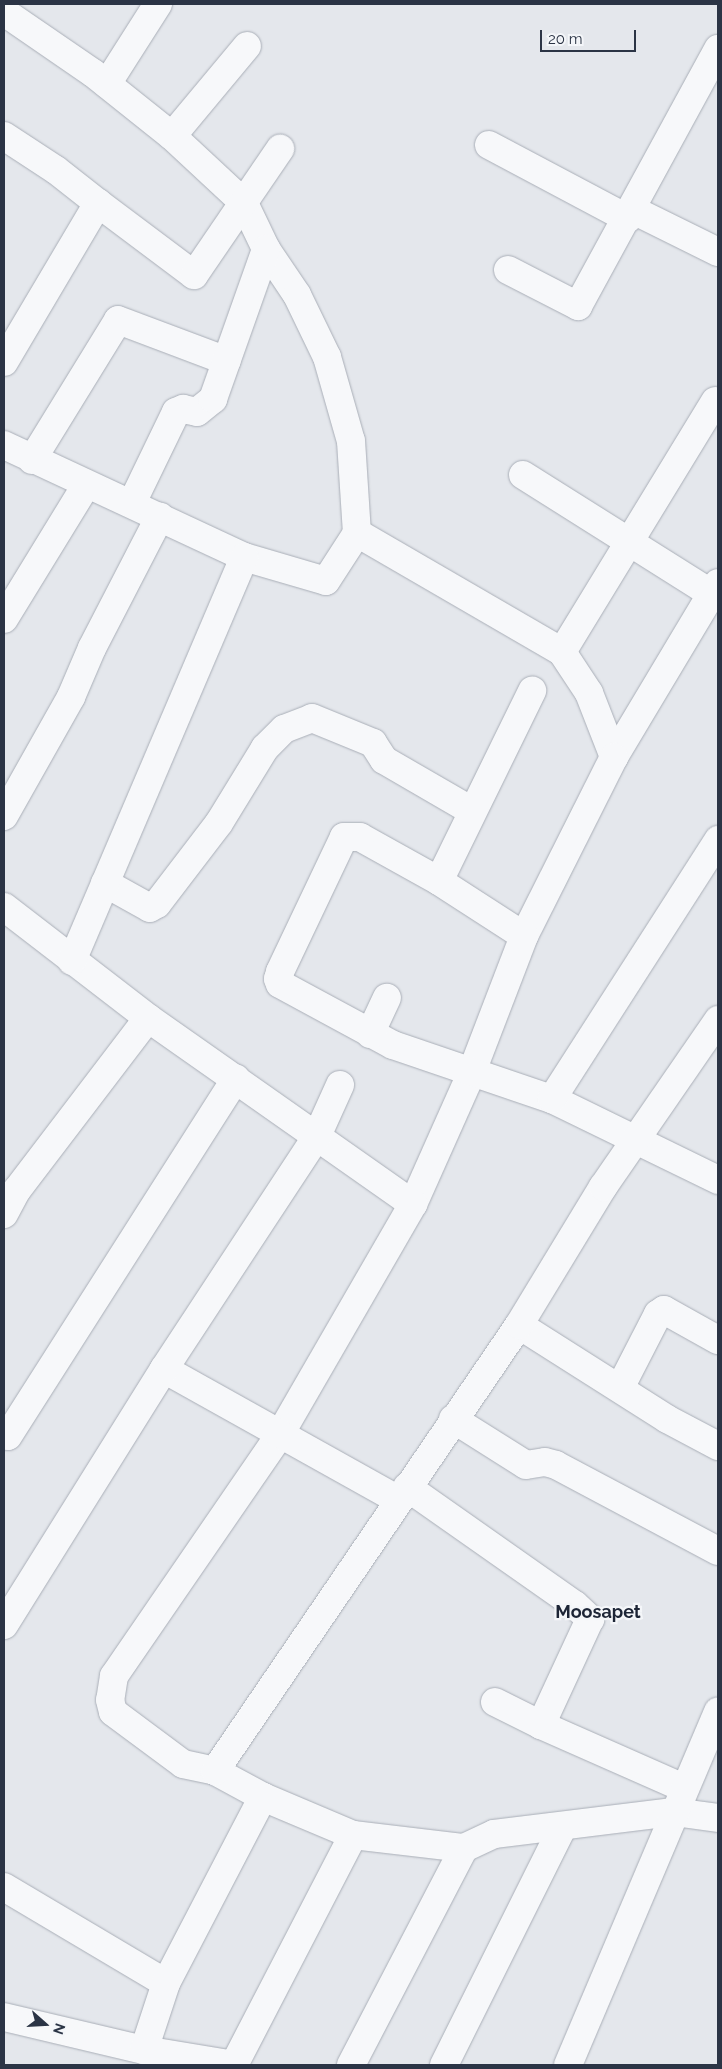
<!DOCTYPE html>
<style>
body{margin:0}
#map{position:relative;width:722px;height:2069px;overflow:hidden;background:#e4e7ec;font-family:Raleway,sans-serif}
div>[style]{position:absolute}
[style*='--x']{left:calc(var(--x)*1px);top:calc(var(--y)*1px);width:calc(var(--w)*1px);rotate:calc(var(--a)*1deg)}
.roads{filter:drop-shadow(0 0 1px #a9aeb7) drop-shadow(0 0 1px #a9aeb7)}
.minor>*{height:28px;margin:-14px;padding:0 14px;transform-origin:14px;border-radius:14px;background:#f7f8fa}
span{translate:-50% -50%;white-space:nowrap;text-align:center;line-height:1.15;-webkit-text-stroke:4.5px #f4f6f9;paint-order:stroke}
.district-label{font-size:18px;color:#1d2536;font-weight:700}
.frame{position:absolute;inset:0;border:5px solid #2b3445;pointer-events:none}
.north{position:absolute;left:20px;top:1999px;width:50px;height:50px;-webkit-text-stroke:4px #f4f6f9;paint-order:stroke;rotate:109deg;font-size:14px;font-weight:700;line-height:20px;text-align:center;color:#2b3445}
.north::after{content:'';display:block;margin:auto;width:18px;height:22px;background:#2b3445;clip-path:polygon(50% 0,100% 100%,50% 72%,0 100%)}
.scale{position:absolute;left:540px;top:30px;width:96px;height:22px;box-sizing:border-box;border:2px solid #2b3445;border-top:0;padding-left:6px;font-size:15px;line-height:18px;white-space:nowrap;color:#2b3445;-webkit-text-stroke:4px #f4f6f9;paint-order:stroke}
</style>
<div id="map">
<div class="roads">
<div class="minor">
<div style="--x:7;--y:14;--w:104;--a:34.5"></div>
<div style="--x:93;--y:73;--w:101;--a:38.6"></div>
<div style="--x:172;--y:136;--w:98;--a:42.9"></div>
<div style="--x:244;--y:203;--w:51;--a:64.4"></div>
<div style="--x:266;--y:249;--w:55;--a:56"></div>
<div style="--x:297;--y:295;--w:69;--a:64.2"></div>
<div style="--x:327;--y:357;--w:87;--a:74.1"></div>
<div style="--x:351;--y:441;--w:92;--a:86.3"></div>
<div style="--x:357;--y:533;--w:237;--a:30.1"></div>
<div style="--x:562;--y:652;--w:49;--a:56.6"></div>
<div style="--x:589;--y:693;--w:69;--a:68.7"></div>
<div style="--x:107;--y:84;--w:95;--a:-57.5"></div>
<div style="--x:4;--y:136;--w:62;--a:33.2"></div>
<div style="--x:56;--y:170;--w:53;--a:38.2"></div>
<div style="--x:172;--y:136;--w:117;--a:-50.2"></div>
<div style="--x:489;--y:145;--w:157;--a:28"></div>
<div style="--x:633;--y:210;--w:95;--a:26.3"></div>
<div style="--x:508;--y:270;--w:79;--a:27.2"></div>
<div style="--x:578;--y:306;--w:293;--a:-61.4"></div>
<div style="--x:4;--y:362;--w:185;--a:-59.4"></div>
<div style="--x:98;--y:203;--w:120;--a:36.9"></div>
<div style="--x:194;--y:275;--w:153;--a:-55.7"></div>
<div style="--x:4;--y:445;--w:265;--a:25"></div>
<div style="--x:244;--y:557;--w:85;--a:16.3"></div>
<div style="--x:326;--y:581;--w:57;--a:-57.1"></div>
<div style="--x:32;--y:460;--w:164;--a:-58.4"></div>
<div style="--x:118;--y:320;--w:116;--a:20.6"></div>
<div style="--x:523;--y:475;--w:231;--a:32.2"></div>
<div style="--x:132;--y:503;--w:101;--a:-64.2"></div>
<div style="--x:176;--y:412;--w:8;--a:-23"></div>
<div style="--x:183;--y:409;--w:14;--a:12"></div>
<div style="--x:197;--y:412;--w:21;--a:-39"></div>
<div style="--x:213;--y:399;--w:159;--a:-70.5"></div>
<div style="--x:718;--y:583;--w:203;--a:120.9"></div>
<div style="--x:614;--y:757;--w:200;--a:116.7"></div>
<div style="--x:524;--y:936;--w:148;--a:111"></div>
<div style="--x:471;--y:1074;--w:142;--a:114"></div>
<div style="--x:413;--y:1204;--w:264;--a:120"></div>
<div style="--x:281;--y:1433;--w:295;--a:124.5"></div>
<div style="--x:114;--y:1676;--w:24;--a:99"></div>
<div style="--x:110;--y:1700;--w:12;--a:76"></div>
<div style="--x:113;--y:1712;--w:87;--a:36.6"></div>
<div style="--x:183;--y:1764;--w:33;--a:12"></div>
<div style="--x:215;--y:1771;--w:55;--a:28.4"></div>
<div style="--x:263;--y:1797;--w:98;--a:22.9"></div>
<div style="--x:353;--y:1835;--w:112;--a:6.7"></div>
<div style="--x:464;--y:1848;--w:33;--a:-25"></div>
<div style="--x:494;--y:1834;--w:181;--a:-7"></div>
<div style="--x:674;--y:1812;--w:44;--a:7.8"></div>
<div style="--x:4;--y:619;--w:157;--a:-58.5"></div>
<div style="--x:562;--y:652;--w:294;--a:-58.6"></div>
<div style="--x:4;--y:816;--w:137;--a:-60.6"></div>
<div style="--x:71;--y:697;--w:53;--a:-66.8"></div>
<div style="--x:92;--y:648;--w:148;--a:-62.7"></div>
<div style="--x:439;--y:881;--w:90;--a:-150.9"></div>
<div style="--x:360;--y:837;--w:16;--a:180"></div>
<div style="--x:344;--y:837;--w:149;--a:115.4"></div>
<div style="--x:280;--y:972;--w:7;--a:106"></div>
<div style="--x:278;--y:979;--w:5;--a:68"></div>
<div style="--x:280;--y:984;--w:128;--a:28.4"></div>
<div style="--x:393;--y:1045;--w:168;--a:18.8"></div>
<div style="--x:552;--y:1099;--w:185;--a:26"></div>
<div style="--x:105;--y:883;--w:51;--a:29.1"></div>
<div style="--x:150;--y:908;--w:8;--a:-30"></div>
<div style="--x:157;--y:904;--w:102;--a:-52.6"></div>
<div style="--x:219;--y:823;--w:88;--a:-58.5"></div>
<div style="--x:265;--y:748;--w:27;--a:-45"></div>
<div style="--x:284;--y:729;--w:30;--a:-21"></div>
<div style="--x:312;--y:718;--w:66;--a:22.3"></div>
<div style="--x:373;--y:743;--w:20;--a:57"></div>
<div style="--x:384;--y:760;--w:102;--a:30.1"></div>
<div style="--x:4;--y:907;--w:182;--a:37.6"></div>
<div style="--x:148;--y:1018;--w:324;--a:35.1"></div>
<div style="--x:524;--y:936;--w:101;--a:-147.1"></div>
<div style="--x:439;--y:881;--w:212;--a:-63.9"></div>
<div style="--x:72;--y:961;--w:439;--a:-66.9"></div>
<div style="--x:370;--y:1034;--w:40;--a:-65"></div>
<div style="--x:552;--y:1099;--w:308;--a:-57.3"></div>
<div style="--x:4;--y:1214;--w:27;--a:-62"></div>
<div style="--x:17;--y:1190;--w:216;--a:-52.7"></div>
<div style="--x:519;--y:1325;--w:175;--a:32.4"></div>
<div style="--x:667;--y:1419;--w:58;--a:27.9"></div>
<div style="--x:164;--y:1369;--w:268;--a:29.2"></div>
<div style="--x:620;--y:1388;--w:83;--a:-62.8"></div>
<div style="--x:658;--y:1314;--w:7;--a:-34"></div>
<div style="--x:664;--y:1310;--w:62;--a:29.1"></div>
<div style="--x:453;--y:1419;--w:86;--a:32.2"></div>
<div style="--x:526;--y:1465;--w:19;--a:-9"></div>
<div style="--x:545;--y:1462;--w:11;--a:15"></div>
<div style="--x:556;--y:1465;--w:183;--a:28"></div>
<div style="--x:4;--y:1434;--w:4;--a:27"></div>
<div style="--x:8;--y:1436;--w:424;--a:-57.5"></div>
<div style="--x:407;--y:1487;--w:205;--a:35.1"></div>
<div style="--x:575;--y:1605;--w:21;--a:43"></div>
<div style="--x:590;--y:1619;--w:117;--a:114.8"></div>
<div style="--x:541;--y:1725;--w:156;--a:23.8"></div>
<div style="--x:4;--y:1625;--w:302;--a:-58"></div>
<div style="--x:164;--y:1369;--w:279;--a:-56.7"></div>
<div style="--x:317;--y:1136;--w:56;--a:-65.7"></div>
<div style="--x:495;--y:1702;--w:51;--a:26.6"></div>
<div style="--x:215;--y:1771;--w:540;--a:-55.72"></div>
<div style="--x:519;--y:1325;--w:162;--a:-58.7"></div>
<div style="--x:603;--y:1187;--w:203;--a:-55.4"></div>
<div style="--x:4;--y:1887;--w:188;--a:30.7"></div>
<div style="--x:4;--y:2017;--w:144;--a:13.3"></div>
<div style="--x:144;--y:2050;--w:92;--a:9.4"></div>
<div style="--x:144;--y:2050;--w:71;--a:-71.8"></div>
<div style="--x:166;--y:1983;--w:210;--a:-62.5"></div>
<div style="--x:234;--y:2065;--w:259;--a:-62.6"></div>
<div style="--x:351;--y:2065;--w:245;--a:-62.5"></div>
<div style="--x:444;--y:2065;--w:267;--a:-63.5"></div>
<div style="--x:568;--y:2065;--w:384;--a:-67"></div>
</div>
</div>
<div class="district-label">
<span style="left:598px;top:1612px">Moosapet</span>
</div>
<div class="frame"></div>
<div class="north">N</div>
<div class="scale">20 m</div>
</div>
